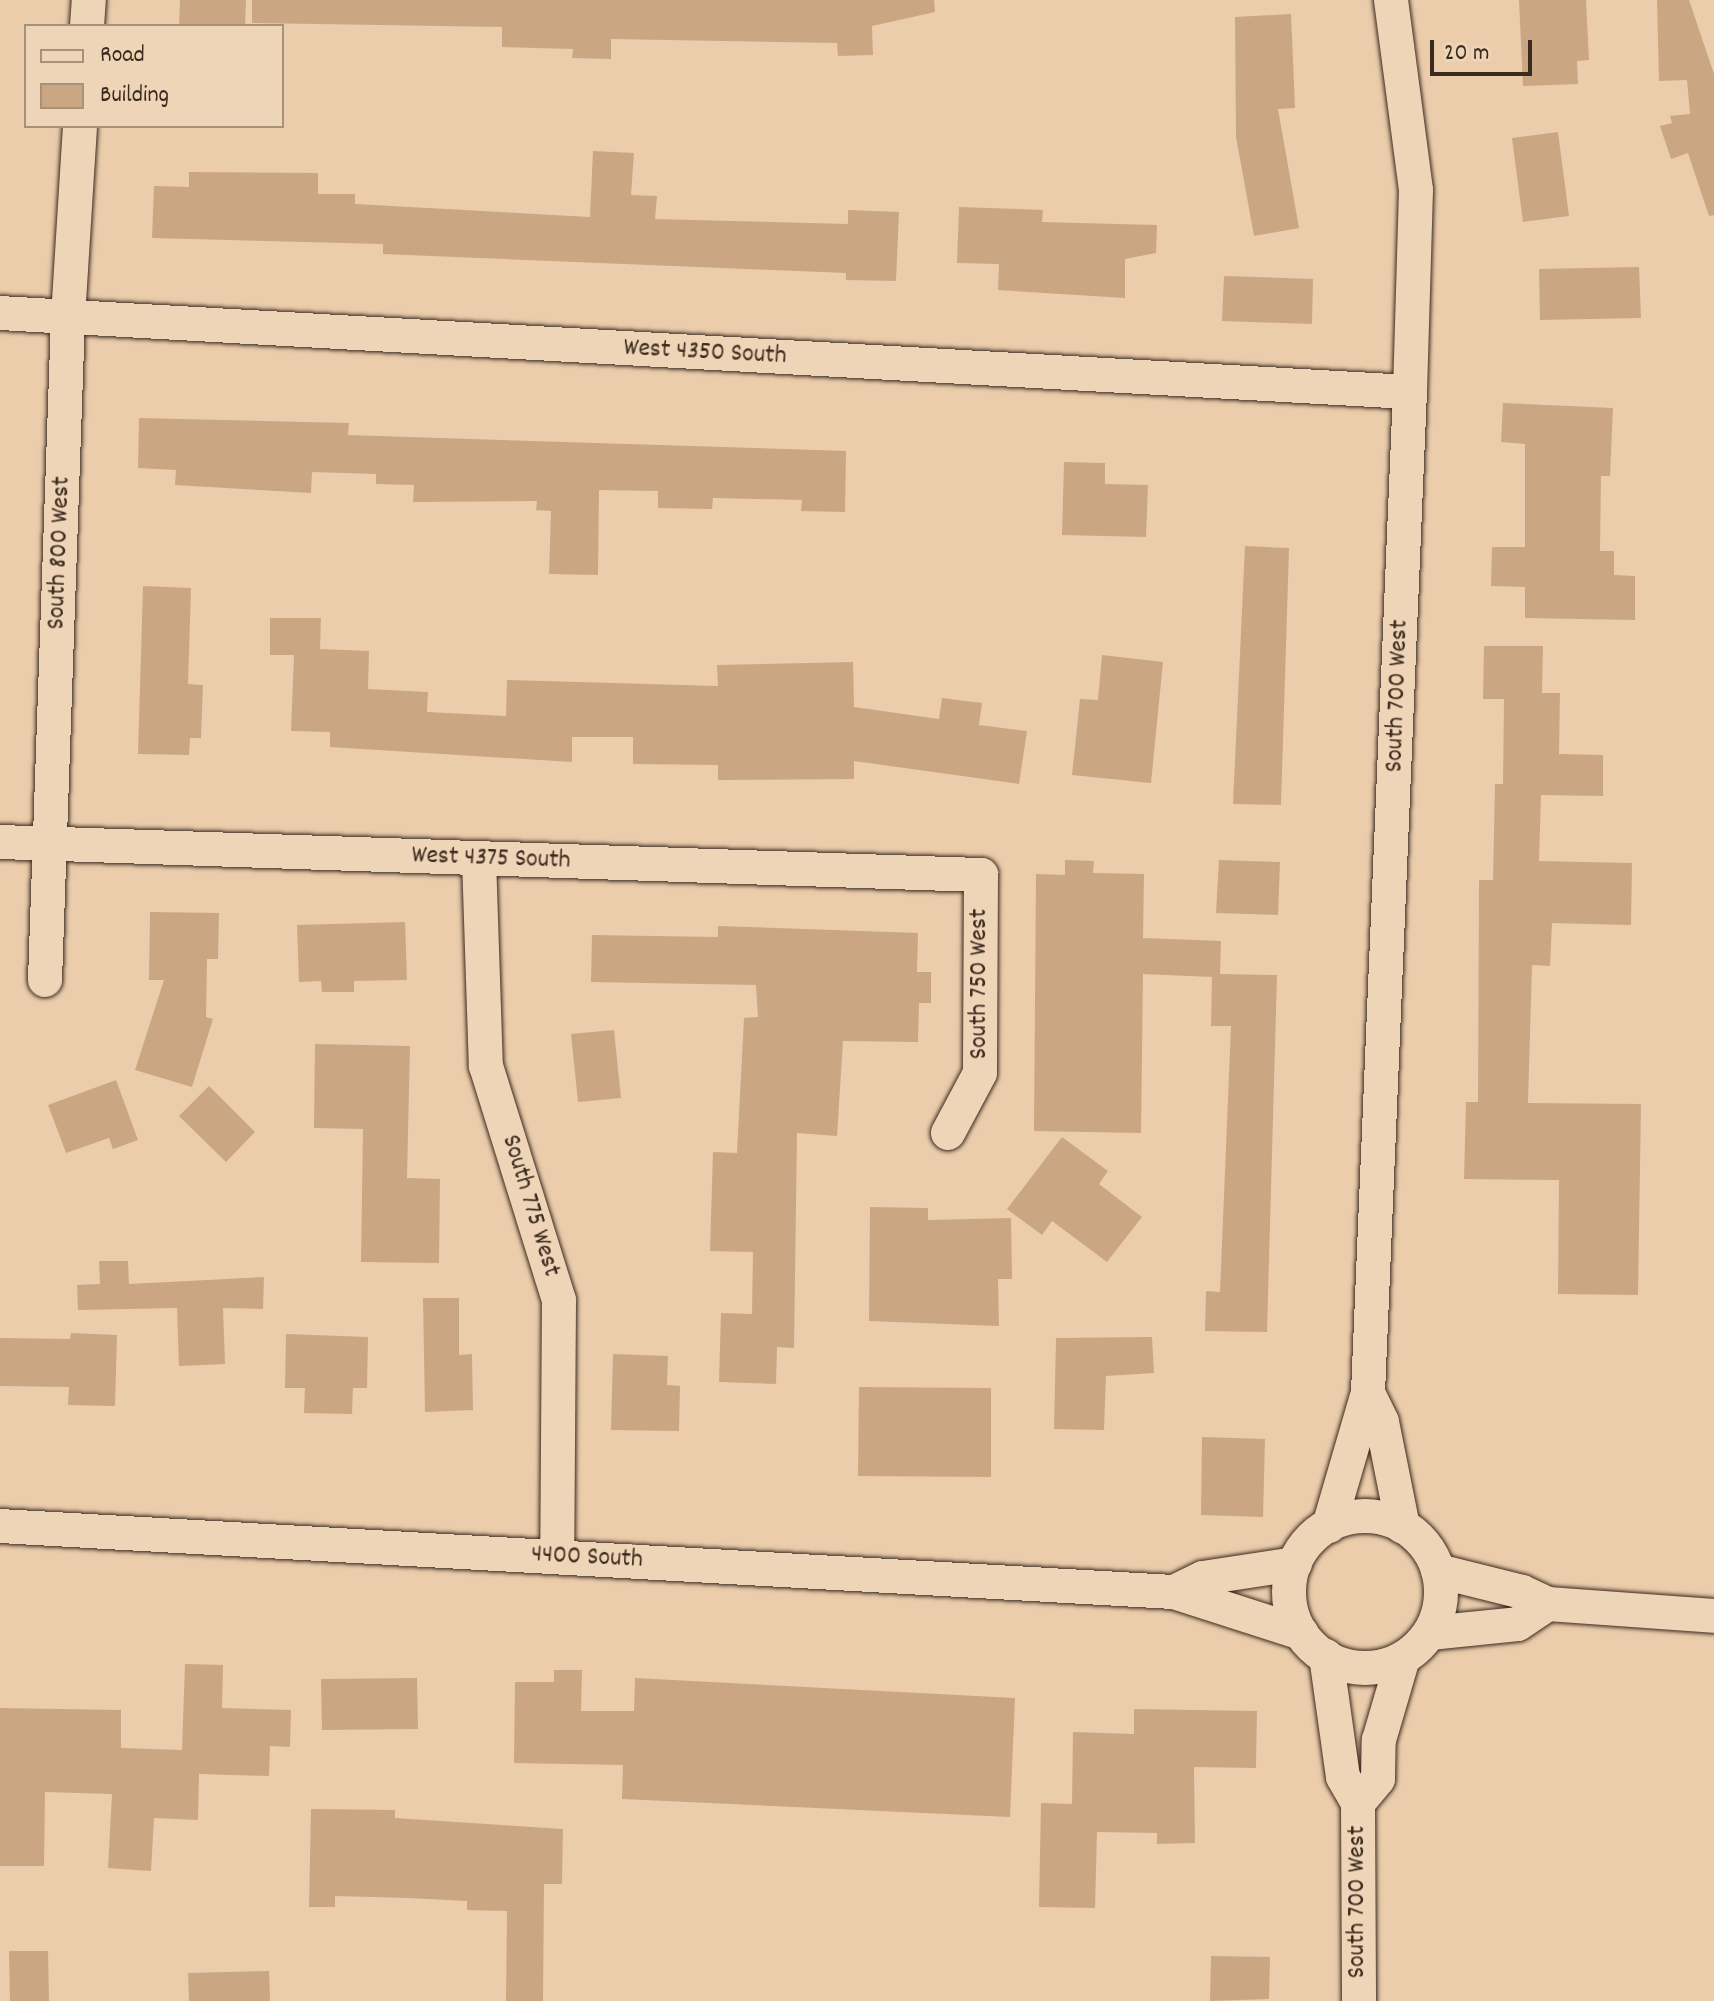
<!DOCTYPE html>
<style>
body{margin:0}
#map{position:relative;width:1714px;height:2001px;overflow:hidden;background:#ebcdac;font-family:Dekko,sans-serif}
div>[style]{position:absolute}
[style*='--x']{left:calc(var(--x)*1px);top:calc(var(--y)*1px);width:calc(var(--w)*1px);rotate:calc(var(--a)*1deg)}
.building>*{inset:0;background:#cba683}
.roads{filter:drop-shadow(0 0 2px #3b2a1e) drop-shadow(0 0 2px #3b2a1e)}
.minor>*{height:34px;margin:-17px;padding:0 17px;transform-origin:17px;border-radius:17px;background:#efd5b7}
.minor>.ring{margin:-17px;padding:0;box-sizing:content-box;background:none;border:34px solid #efd5b7;border-radius:50%}
span{translate:-50% -50%;white-space:nowrap;text-align:center;line-height:1.15;-webkit-text-stroke:6px #efd5b7;paint-order:stroke}
.street-label{font-size:26px;color:#3b2a1e}
.legend{position:absolute;left:24px;top:24px;width:260px;height:104px;box-sizing:border-box;background:#efd5b7;border:2px solid #a7917a;margin:0;padding:10px 14px;list-style:none;font-size:24px;color:#3b2a1e}
.legend li{display:flex;align-items:center;gap:16px;height:40px}
.legend b{width:40px;border:2px solid #a7917a}
.scale{position:absolute;left:1430px;top:40px;width:102px;height:36px;box-sizing:border-box;border:4px solid #3b2a1e;border-top:0;padding-left:10px;font-size:24px;line-height:28px;white-space:nowrap;color:#3b2a1e;-webkit-text-stroke:6px #efd5b7;paint-order:stroke}
</style>
<div id="map">
<div class="building">
<div style="clip-path:polygon(180px 0,246px 0,245px 26px,179px 26px)"></div>
<div style="clip-path:polygon(252px 0,934px 0,935px 12px,872px 26px,873px 55px,838px 56px,837px 43px,611px 39px,611px 59px,572px 58px,573px 49px,502px 47px,502px 27px,252px 23px)"></div>
<div style="clip-path:polygon(1519px 0,1586px 0,1589px 60px,1577px 61px,1578px 84px,1523px 86px)"></div>
<div style="clip-path:polygon(1657px 0,1689px 0,1714px 74px,1714px 215px,1709px 216px,1688px 153px,1671px 159px,1660px 126px,1672px 123px,1670px 116px,1690px 114px,1687px 80px,1659px 81px)"></div>
<div style="clip-path:polygon(1291px 14px,1295px 108px,1278px 109px,1299px 228px,1254px 236px,1236px 137px,1235px 17px)"></div>
<div style="clip-path:polygon(1558px 132px,1569px 216px,1523px 222px,1512px 138px)"></div>
<div style="clip-path:polygon(593px 151px,634px 153px,631px 195px,657px 196px,655px 219px,848px 224px,848px 210px,899px 212px,896px 281px,846px 280px,846px 273px,383px 254px,383px 244px,152px 238px,154px 186px,189px 187px,189px 172px,318px 173px,318px 194px,355px 194px,355px 204px,590px 217px)"></div>
<div style="clip-path:polygon(959px 207px,1043px 210px,1042px 222px,1157px 225px,1156px 253px,1125px 259px,1125px 298px,998px 290px,999px 264px,957px 263px)"></div>
<div style="clip-path:polygon(1639px 267px,1641px 318px,1540px 320px,1539px 269px)"></div>
<div style="clip-path:polygon(1224px 276px,1313px 279px,1312px 324px,1222px 321px)"></div>
<div style="clip-path:polygon(1503px 403px,1613px 408px,1610px 476px,1601px 476px,1600px 551px,1614px 551px,1614px 575px,1635px 576px,1635px 620px,1525px 618px,1525px 587px,1491px 586px,1492px 547px,1525px 547px,1525px 444px,1501px 442px)"></div>
<div style="clip-path:polygon(139px 418px,349px 423px,348px 435px,846px 451px,845px 512px,801px 511px,802px 500px,713px 498px,712px 509px,658px 508px,658px 491px,599px 490px,598px 575px,549px 574px,551px 511px,536px 510px,537px 501px,413px 502px,414px 485px,376px 484px,376px 474px,312px 472px,311px 493px,175px 485px,176px 470px,138px 468px)"></div>
<div style="clip-path:polygon(1064px 462px,1105px 463px,1105px 484px,1148px 485px,1146px 537px,1062px 535px)"></div>
<div style="clip-path:polygon(1245px 546px,1289px 548px,1281px 805px,1233px 804px)"></div>
<div style="clip-path:polygon(143px 586px,191px 588px,188px 684px,203px 685px,201px 738px,190px 738px,189px 755px,138px 754px)"></div>
<div style="clip-path:polygon(270px 618px,321px 618px,320px 649px,369px 651px,368px 689px,428px 692px,427px 712px,506px 716px,507px 680px,718px 686px,717px 665px,853px 662px,854px 707px,939px 719px,942px 698px,982px 703px,979px 725px,1027px 731px,1019px 784px,854px 761px,854px 779px,718px 780px,718px 765px,633px 764px,633px 737px,572px 737px,572px 762px,330px 747px,330px 732px,291px 731px,294px 655px,270px 655px)"></div>
<div style="clip-path:polygon(1484px 646px,1543px 646px,1542px 693px,1560px 693px,1559px 754px,1603px 755px,1603px 796px,1541px 795px,1539px 861px,1632px 863px,1631px 925px,1552px 923px,1550px 966px,1532px 965px,1528px 1103px,1641px 1104px,1638px 1295px,1558px 1294px,1559px 1180px,1464px 1179px,1466px 1102px,1478px 1102px,1479px 880px,1493px 880px,1495px 784px,1503px 784px,1504px 699px,1483px 699px)"></div>
<div style="clip-path:polygon(1102px 655px,1163px 662px,1151px 783px,1072px 775px,1080px 699px,1098px 700px)"></div>
<div style="clip-path:polygon(1065px 860px,1094px 861px,1093px 873px,1144px 874px,1143px 938px,1221px 941px,1220px 974px,1277px 975px,1267px 1332px,1205px 1331px,1206px 1291px,1220px 1292px,1231px 1026px,1211px 1026px,1212px 977px,1143px 974px,1141px 1133px,1034px 1131px,1036px 874px,1065px 875px)"></div>
<div style="clip-path:polygon(1219px 860px,1280px 862px,1278px 915px,1216px 913px)"></div>
<div style="clip-path:polygon(150px 912px,219px 913px,218px 959px,207px 959px,206px 1017px,213px 1019px,192px 1087px,135px 1070px,164px 980px,149px 980px)"></div>
<div style="clip-path:polygon(405px 922px,407px 980px,354px 981px,354px 992px,322px 992px,321px 981px,299px 982px,297px 925px)"></div>
<div style="clip-path:polygon(718px 926px,918px 933px,917px 972px,931px 972px,931px 1003px,919px 1003px,918px 1042px,843px 1041px,837px 1136px,797px 1133px,794px 1348px,777px 1347px,776px 1384px,719px 1382px,721px 1313px,752px 1314px,753px 1252px,710px 1251px,713px 1152px,737px 1153px,744px 1018px,758px 1017px,756px 985px,591px 982px,592px 935px,718px 937px)"></div>
<div style="clip-path:polygon(614px 1030px,621px 1098px,578px 1102px,571px 1034px)"></div>
<div style="clip-path:polygon(315px 1044px,410px 1046px,407px 1178px,440px 1179px,439px 1263px,361px 1262px,363px 1129px,314px 1128px)"></div>
<div style="clip-path:polygon(116px 1080px,138px 1140px,113px 1149px,109px 1138px,66px 1153px,48px 1105px)"></div>
<div style="clip-path:polygon(209px 1086px,255px 1132px,226px 1162px,179px 1116px)"></div>
<div style="clip-path:polygon(1062px 1137px,1108px 1171px,1099px 1184px,1142px 1217px,1107px 1262px,1052px 1221px,1042px 1235px,1007px 1209px)"></div>
<div style="clip-path:polygon(870px 1207px,928px 1208px,928px 1220px,1011px 1218px,1012px 1279px,998px 1279px,999px 1326px,869px 1321px)"></div>
<div style="clip-path:polygon(99px 1261px,128px 1261px,129px 1284px,264px 1277px,263px 1309px,223px 1308px,225px 1364px,179px 1366px,177px 1308px,78px 1310px,77px 1285px,100px 1284px)"></div>
<div style="clip-path:polygon(423px 1298px,459px 1298px,459px 1355px,472px 1354px,473px 1410px,425px 1412px)"></div>
<div style="clip-path:polygon(71px 1333px,117px 1335px,115px 1406px,68px 1405px,69px 1387px,0 1386px,0 1338px,70px 1339px)"></div>
<div style="clip-path:polygon(286px 1334px,368px 1337px,367px 1388px,353px 1388px,352px 1414px,304px 1413px,305px 1388px,285px 1388px)"></div>
<div style="clip-path:polygon(1152px 1337px,1154px 1373px,1106px 1376px,1104px 1430px,1054px 1429px,1056px 1338px)"></div>
<div style="clip-path:polygon(613px 1354px,668px 1356px,667px 1385px,680px 1386px,679px 1431px,611px 1430px)"></div>
<div style="clip-path:polygon(859px 1387px,991px 1388px,991px 1477px,858px 1476px)"></div>
<div style="clip-path:polygon(1202px 1437px,1265px 1439px,1263px 1517px,1201px 1515px)"></div>
<div style="clip-path:polygon(185px 1664px,223px 1665px,222px 1708px,291px 1710px,290px 1747px,270px 1746px,269px 1776px,199px 1774px,198px 1820px,154px 1818px,151px 1871px,108px 1868px,112px 1794px,45px 1792px,44px 1866px,0 1866px,0 1708px,121px 1710px,121px 1748px,182px 1750px)"></div>
<div style="clip-path:polygon(554px 1670px,582px 1670px,581px 1711px,634px 1711px,635px 1678px,1015px 1698px,1010px 1817px,622px 1799px,623px 1765px,514px 1763px,515px 1682px,554px 1682px)"></div>
<div style="clip-path:polygon(417px 1678px,418px 1729px,322px 1730px,321px 1679px)"></div>
<div style="clip-path:polygon(1134px 1709px,1257px 1711px,1256px 1768px,1194px 1767px,1195px 1843px,1157px 1844px,1157px 1833px,1097px 1832px,1095px 1908px,1039px 1907px,1041px 1803px,1072px 1804px,1073px 1732px,1134px 1734px)"></div>
<div style="clip-path:polygon(311px 1809px,395px 1810px,395px 1818px,563px 1829px,562px 1884px,544px 1884px,543px 2001px,506px 2001px,507px 1911px,467px 1910px,467px 1901px,408px 1898px,335px 1896px,335px 1907px,309px 1907px)"></div>
<div style="clip-path:polygon(9px 1951px,48px 1951px,49px 2001px,10px 2001px)"></div>
<div style="clip-path:polygon(1211px 1956px,1270px 1957px,1269px 1999px,1210px 2001px)"></div>
<div style="clip-path:polygon(269px 1971px,270px 2001px,189px 2001px,188px 1973px)"></div>
</div>
<div class="roads">
<div class="minor">
<div style="--x:87;--y:26;--w:26;--a:-86"></div>
<div style="--x:0;--y:313;--w:1412;--a:3.21"></div>
<div style="--x:0;--y:842;--w:982;--a:1.93"></div>
<div style="--x:981;--y:875;--w:198;--a:90.3"></div>
<div style="--x:980;--y:1073;--w:68;--a:118.1"></div>
<div style="--x:479;--y:859;--w:207;--a:88.1"></div>
<div style="--x:486;--y:1066;--w:245;--a:72.7"></div>
<div style="--x:559;--y:1300;--w:256;--a:90.4"></div>
<div style="--x:45;--y:980;--w:663;--a:-88.01"></div>
<div style="--x:68;--y:317;--w:191;--a:-86.4"></div>
<div style="--x:1368;--y:1393;--w:32;--a:64"></div>
<div style="--x:1382;--y:1422;--w:107;--a:78.7"></div>
<div class="ring" style="left:1289px;top:1516px;width:118px;height:118px"></div>
<div style="--x:0;--y:1526;--w:1176;--a:3.22"></div>
<div style="--x:1174;--y:1592;--w:134;--a:17.8"></div>
<div style="--x:1329;--y:1526;--w:139;--a:-73.7"></div>
<div style="--x:1368;--y:1393;--w:1002;--a:-87.6"></div>
<div style="--x:1410;--y:392;--w:202;--a:-88.3"></div>
<div style="--x:1416;--y:190;--w:192;--a:-97.5"></div>
<div style="--x:1438;--y:1571;--w:87;--a:14"></div>
<div style="--x:1522;--y:1592;--w:29;--a:25"></div>
<div style="--x:1548;--y:1604;--w:166;--a:4.1"></div>
<div style="--x:1174;--y:1592;--w:32;--a:-26"></div>
<div style="--x:1203;--y:1578;--w:93;--a:-8.7"></div>
<div style="--x:1430;--y:1633;--w:88;--a:-5.8"></div>
<div style="--x:1518;--y:1624;--w:36;--a:-34"></div>
<div style="--x:1326;--y:1656;--w:122;--a:82"></div>
<div style="--x:1343;--y:1777;--w:30;--a:60"></div>
<div style="--x:1358;--y:1803;--w:198;--a:89.7"></div>
<div style="--x:1358;--y:1803;--w:31;--a:-50"></div>
<div style="--x:1378;--y:1779;--w:39;--a:-89"></div>
<div style="--x:1379;--y:1740;--w:85;--a:-73.7"></div>
</div>
</div>
<div class="street-label">
<span style="left:705px;top:353px;rotate:3deg">West 4350 South</span>
<span style="left:60px;top:553px;rotate:-88deg">South 800 West</span>
<span style="left:1398px;top:696px;rotate:-88deg">South 700 West</span>
<span style="left:491px;top:859px;rotate:2deg">West 4375 South</span>
<span style="left:980px;top:984px;rotate:-90deg">South 750 West</span>
<span style="left:530px;top:1206px;rotate:73deg">South 775 West</span>
<span style="left:587px;top:1558px;rotate:3deg">4400 South</span>
<span style="left:1358px;top:1902px;rotate:-90deg">South 700 West</span>
</div>
<ul class="legend">
<li><b style="height:10px;background:#efd5b7"></b>Road</li>
<li><b style="height:22px;background:#cba683"></b>Building</li>
</ul>
<div class="scale">20 m</div>
</div>
